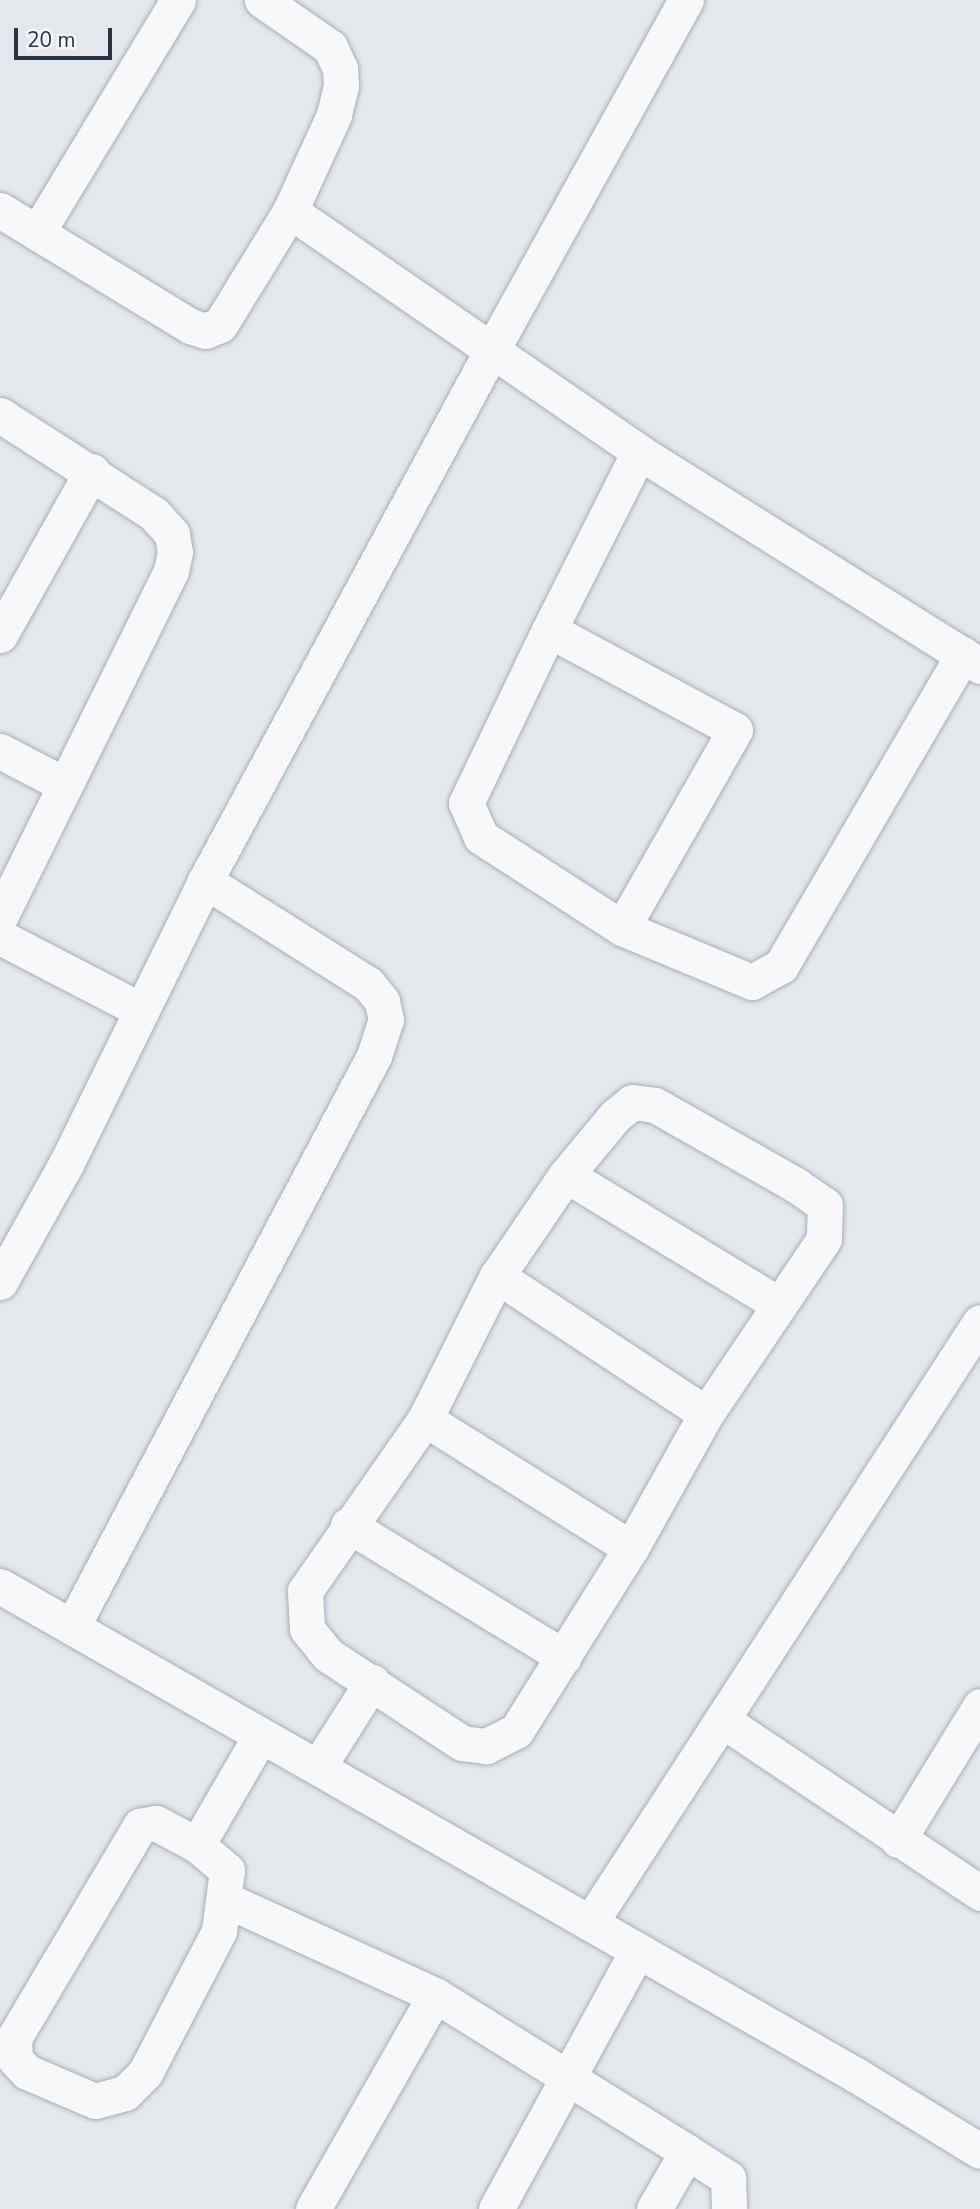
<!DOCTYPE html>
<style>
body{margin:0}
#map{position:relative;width:980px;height:2209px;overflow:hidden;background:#e4e7ec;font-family:"Nunito Sans",sans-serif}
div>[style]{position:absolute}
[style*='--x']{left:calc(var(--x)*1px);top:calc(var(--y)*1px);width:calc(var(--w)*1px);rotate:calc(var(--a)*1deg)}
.roads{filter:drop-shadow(0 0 2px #a9aeb7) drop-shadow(0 0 2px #a9aeb7)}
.minor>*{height:35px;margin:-17.5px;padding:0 17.5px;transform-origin:17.5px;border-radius:17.5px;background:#f7f8fa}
span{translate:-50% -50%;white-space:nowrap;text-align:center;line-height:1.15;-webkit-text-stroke:5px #f4f6f9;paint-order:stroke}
.scale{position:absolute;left:14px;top:28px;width:98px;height:32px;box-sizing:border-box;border:4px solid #2b3445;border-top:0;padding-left:9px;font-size:21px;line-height:24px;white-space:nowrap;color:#2b3445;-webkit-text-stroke:5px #f4f6f9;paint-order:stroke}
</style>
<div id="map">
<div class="roads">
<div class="minor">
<div style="--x:262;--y:0;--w:83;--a:34.7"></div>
<div style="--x:330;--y:47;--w:23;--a:65"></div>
<div style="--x:340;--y:68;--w:18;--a:87"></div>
<div style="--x:341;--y:86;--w:30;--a:104"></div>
<div style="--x:334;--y:115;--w:106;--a:114.6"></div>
<div style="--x:290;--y:211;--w:424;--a:34.6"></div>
<div style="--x:639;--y:452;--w:403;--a:32.1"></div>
<div style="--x:0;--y:210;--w:223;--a:31.4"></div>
<div style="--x:190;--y:326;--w:16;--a:18"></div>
<div style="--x:205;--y:331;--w:16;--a:-22"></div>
<div style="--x:220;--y:325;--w:134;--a:-58.4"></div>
<div style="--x:37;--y:233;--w:272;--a:-58.8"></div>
<div style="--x:0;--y:415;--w:183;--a:32.7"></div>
<div style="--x:154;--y:514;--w:27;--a:48"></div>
<div style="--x:172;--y:534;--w:18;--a:81"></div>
<div style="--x:175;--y:552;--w:19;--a:102"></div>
<div style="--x:171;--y:571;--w:386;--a:116.3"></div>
<div style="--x:639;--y:452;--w:199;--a:116.8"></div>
<div style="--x:549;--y:630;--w:192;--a:115.6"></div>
<div style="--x:466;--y:803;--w:37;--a:66"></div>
<div style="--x:481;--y:837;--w:168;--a:32.8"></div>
<div style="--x:622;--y:928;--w:141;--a:22.6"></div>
<div style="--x:752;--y:982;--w:33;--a:-29"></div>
<div style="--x:781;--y:966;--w:361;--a:-59.7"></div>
<div style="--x:549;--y:630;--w:211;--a:28.3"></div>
<div style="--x:735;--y:730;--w:228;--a:119.7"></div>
<div style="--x:0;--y:635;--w:188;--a:-60.7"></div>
<div style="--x:0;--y:751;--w:73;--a:27.6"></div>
<div style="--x:0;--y:937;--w:159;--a:27.4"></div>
<div style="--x:632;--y:1102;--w:23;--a:7"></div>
<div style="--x:655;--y:1105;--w:162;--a:29.6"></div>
<div style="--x:796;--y:1185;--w:35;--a:35"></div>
<div style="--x:825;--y:1205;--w:34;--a:92"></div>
<div style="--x:824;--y:1239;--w:211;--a:124"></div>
<div style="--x:706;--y:1414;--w:154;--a:119.2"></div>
<div style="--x:631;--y:1548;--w:216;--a:122.1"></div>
<div style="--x:516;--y:1731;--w:34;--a:153"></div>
<div style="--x:486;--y:1746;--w:24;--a:-173"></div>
<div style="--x:462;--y:1743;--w:160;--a:-146.7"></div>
<div style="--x:328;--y:1655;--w:33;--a:-129"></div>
<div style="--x:307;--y:1629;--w:38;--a:-93"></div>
<div style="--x:305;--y:1591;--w:210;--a:-55.1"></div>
<div style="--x:425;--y:1419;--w:160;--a:-63.3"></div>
<div style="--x:497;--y:1276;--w:122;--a:-55.7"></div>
<div style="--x:566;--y:1175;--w:77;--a:-50.3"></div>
<div style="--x:615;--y:1116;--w:22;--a:-39"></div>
<div style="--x:566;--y:1175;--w:250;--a:31.3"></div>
<div style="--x:497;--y:1276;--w:250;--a:33.4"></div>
<div style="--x:0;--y:1282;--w:135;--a:-60.8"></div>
<div style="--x:66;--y:1164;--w:315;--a:-63.8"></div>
<div style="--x:205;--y:881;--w:606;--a:-61.62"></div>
<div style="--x:493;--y:348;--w:398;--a:-61"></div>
<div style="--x:425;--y:1419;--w:243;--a:32.1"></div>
<div style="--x:348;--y:1525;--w:253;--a:31.4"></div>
<div style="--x:0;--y:1586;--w:986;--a:29.74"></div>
<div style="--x:856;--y:2075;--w:145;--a:31.5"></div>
<div style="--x:72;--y:1627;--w:646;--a:-62.13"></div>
<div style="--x:374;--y:1056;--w:38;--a:-72"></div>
<div style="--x:386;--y:1020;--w:19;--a:-102"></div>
<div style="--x:382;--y:1001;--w:22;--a:-129"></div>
<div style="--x:368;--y:984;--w:193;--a:-147.7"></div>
<div style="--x:722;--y:1720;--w:311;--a:33.8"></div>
<div style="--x:318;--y:1767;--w:101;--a:-57.6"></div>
<div style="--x:156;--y:1823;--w:47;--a:28.2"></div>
<div style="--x:197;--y:1845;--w:39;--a:40"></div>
<div style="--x:227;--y:1870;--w:62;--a:97.5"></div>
<div style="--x:219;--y:1931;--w:160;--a:117.5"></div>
<div style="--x:145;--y:2073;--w:28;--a:135"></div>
<div style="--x:125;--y:2093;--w:31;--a:165"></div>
<div style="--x:95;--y:2101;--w:74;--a:-156.9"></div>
<div style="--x:27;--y:2072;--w:18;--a:-133"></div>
<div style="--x:15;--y:2059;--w:21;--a:-93"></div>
<div style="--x:14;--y:2038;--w:247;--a:-59.3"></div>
<div style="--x:140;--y:1826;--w:16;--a:-11"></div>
<div style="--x:898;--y:1840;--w:157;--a:-58.5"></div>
<div style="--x:197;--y:1845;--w:127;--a:-59.8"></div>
<div style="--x:224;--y:1899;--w:232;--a:24.5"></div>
<div style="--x:590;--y:1923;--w:716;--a:-57.02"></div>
<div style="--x:313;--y:2209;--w:246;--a:-60.3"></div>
<div style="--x:435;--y:1995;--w:297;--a:31.9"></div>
<div style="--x:496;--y:2209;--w:295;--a:-61.3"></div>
<div style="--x:654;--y:2209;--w:66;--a:-59.9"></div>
<div style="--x:687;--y:2152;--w:49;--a:32.4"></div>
<div style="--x:728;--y:2178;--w:31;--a:88"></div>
</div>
</div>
<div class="scale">20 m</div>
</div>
